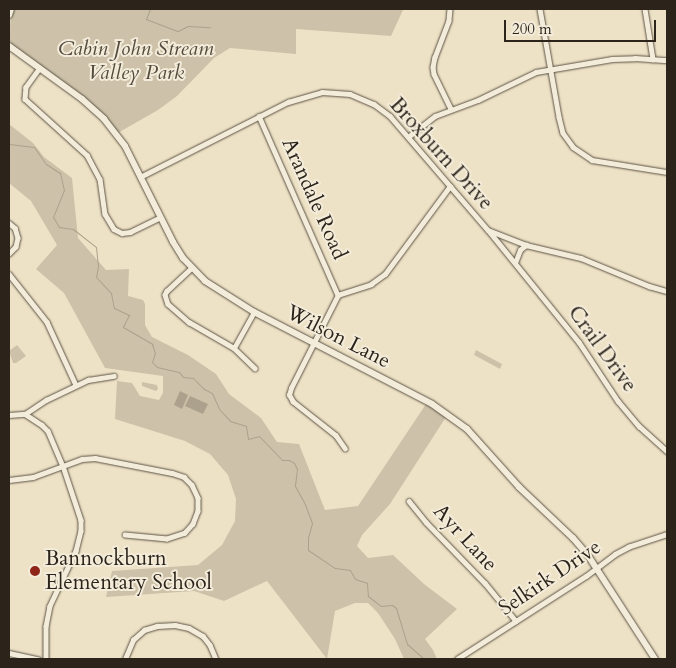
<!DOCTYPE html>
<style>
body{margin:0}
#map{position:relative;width:676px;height:668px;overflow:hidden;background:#eee2c6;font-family:Cardo,serif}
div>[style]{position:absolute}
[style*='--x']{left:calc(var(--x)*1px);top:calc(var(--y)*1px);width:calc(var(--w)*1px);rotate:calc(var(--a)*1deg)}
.green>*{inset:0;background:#cdc2a9}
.water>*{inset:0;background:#aca18c}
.stream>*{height:1px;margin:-0.5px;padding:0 0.5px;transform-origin:0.5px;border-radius:0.5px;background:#aca18c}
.roads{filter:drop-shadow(0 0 1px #5c5345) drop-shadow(0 0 1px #5c5345)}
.minor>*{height:4.5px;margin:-2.25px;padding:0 2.25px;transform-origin:2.25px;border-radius:2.25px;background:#f4ecda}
.secondary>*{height:6px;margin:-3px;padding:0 3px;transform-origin:3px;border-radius:3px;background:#f4ecda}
.dots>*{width:14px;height:14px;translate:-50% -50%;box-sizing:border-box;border:2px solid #f4ecda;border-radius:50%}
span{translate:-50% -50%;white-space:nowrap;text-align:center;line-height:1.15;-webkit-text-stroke:4px #f4ecda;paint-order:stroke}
.park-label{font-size:21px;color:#544b3e;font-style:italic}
.street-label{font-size:21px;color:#2c231a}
.poi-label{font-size:21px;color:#2c231a}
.left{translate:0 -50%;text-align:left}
.frame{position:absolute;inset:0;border:10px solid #2c231a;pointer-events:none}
.scale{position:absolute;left:504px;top:20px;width:152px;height:22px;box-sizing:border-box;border:2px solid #2c231a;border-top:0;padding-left:6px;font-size:15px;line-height:18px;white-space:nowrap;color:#2c231a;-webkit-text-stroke:4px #f4ecda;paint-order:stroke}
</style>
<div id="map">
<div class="green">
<div style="clip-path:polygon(11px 9px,403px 9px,403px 10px,391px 36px,296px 29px,296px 54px,230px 48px,214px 58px,177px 96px,158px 110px,116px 134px,104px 119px,9px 46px)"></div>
<div style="clip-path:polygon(9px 124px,33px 143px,44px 157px,72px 178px,78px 238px,106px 270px,129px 269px,128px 296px,143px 300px,145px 304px,145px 325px,152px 337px,188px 355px,216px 374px,229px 394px,261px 418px,277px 442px,299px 444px,325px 510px,358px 506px,426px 404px,446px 417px,390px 504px,362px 535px,357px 546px,368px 558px,393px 555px,424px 584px,457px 609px,425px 639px,433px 650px,437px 659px,404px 659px,395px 639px,378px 613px,368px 603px,355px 603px,335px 611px,327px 659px,267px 581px,224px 601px,194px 591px,106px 597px,112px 571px,198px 565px,222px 545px,235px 521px,236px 499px,228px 475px,210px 454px,185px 441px,115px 419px,117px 381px,132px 383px,140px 396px,159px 400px,163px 393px,163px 376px,105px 368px,64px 293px,36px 269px,57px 245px,31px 201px,9px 183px)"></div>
<div style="clip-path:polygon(17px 345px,26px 356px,16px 363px,13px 363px,9px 351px)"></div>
<div style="clip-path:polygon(476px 350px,502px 364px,500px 369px,474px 355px)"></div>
<div style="clip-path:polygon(142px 382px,157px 385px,158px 389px,156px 391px,142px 386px)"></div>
</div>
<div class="water">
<div style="clip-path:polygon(180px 391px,188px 395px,182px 409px,174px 405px)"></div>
<div style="clip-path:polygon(190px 396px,208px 404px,203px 414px,185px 406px)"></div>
</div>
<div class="stream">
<div style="--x:150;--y:9;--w:11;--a:112"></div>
<div style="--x:146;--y:19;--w:34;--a:21"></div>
<div style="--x:178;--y:31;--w:11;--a:-27"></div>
<div style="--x:188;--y:26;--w:22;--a:3"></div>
<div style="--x:9;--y:144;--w:25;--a:7"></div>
<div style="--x:34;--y:147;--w:21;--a:55"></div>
<div style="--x:46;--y:164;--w:17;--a:33"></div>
<div style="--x:60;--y:173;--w:17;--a:77"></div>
<div style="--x:64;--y:190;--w:29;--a:112"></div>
<div style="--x:53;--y:217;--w:12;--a:59"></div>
<div style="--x:59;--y:227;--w:14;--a:8"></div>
<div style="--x:73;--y:229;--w:29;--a:38"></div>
<div style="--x:96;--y:247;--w:19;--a:84"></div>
<div style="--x:98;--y:266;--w:11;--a:100"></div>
<div style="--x:96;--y:277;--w:22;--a:47"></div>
<div style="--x:111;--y:293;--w:15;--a:79"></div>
<div style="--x:114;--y:308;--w:17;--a:25"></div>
<div style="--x:129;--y:315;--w:13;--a:117"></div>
<div style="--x:123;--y:327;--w:34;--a:30"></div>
<div style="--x:152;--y:344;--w:9;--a:72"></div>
<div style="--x:155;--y:353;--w:9;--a:108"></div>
<div style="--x:152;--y:362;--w:7;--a:45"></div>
<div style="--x:157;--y:367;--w:23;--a:13"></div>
<div style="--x:179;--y:372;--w:6;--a:51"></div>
<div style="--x:183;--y:377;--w:10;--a:6"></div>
<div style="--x:193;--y:378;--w:16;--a:45"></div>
<div style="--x:204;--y:389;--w:9;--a:27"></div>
<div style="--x:212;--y:393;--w:17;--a:66"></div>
<div style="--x:219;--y:409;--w:16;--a:47"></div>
<div style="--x:230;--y:421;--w:17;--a:17"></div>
<div style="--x:246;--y:426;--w:13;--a:81"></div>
<div style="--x:248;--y:439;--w:11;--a:-15"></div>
<div style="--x:259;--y:436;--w:33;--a:46"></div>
<div style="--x:282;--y:460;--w:7;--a:0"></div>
<div style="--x:289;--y:460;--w:6;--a:31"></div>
<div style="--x:294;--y:463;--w:7;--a:63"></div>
<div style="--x:297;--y:469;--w:17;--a:97"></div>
<div style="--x:295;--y:486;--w:18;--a:61"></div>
<div style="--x:304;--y:502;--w:22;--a:69"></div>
<div style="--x:312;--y:523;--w:16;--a:105"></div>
<div style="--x:308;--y:538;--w:12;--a:90"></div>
<div style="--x:308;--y:550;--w:32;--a:34"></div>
<div style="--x:335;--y:568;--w:15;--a:8"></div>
<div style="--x:350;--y:570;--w:10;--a:61"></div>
<div style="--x:355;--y:579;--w:13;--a:18"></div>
<div style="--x:367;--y:583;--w:13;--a:86"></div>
<div style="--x:368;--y:596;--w:16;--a:38"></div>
<div style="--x:381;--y:606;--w:11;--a:-5"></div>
<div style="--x:392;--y:605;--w:5;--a:37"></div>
<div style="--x:396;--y:608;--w:38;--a:73"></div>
<div style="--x:407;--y:644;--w:23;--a:41"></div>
</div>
<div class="roads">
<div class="minor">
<div style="--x:450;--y:9;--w:12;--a:95"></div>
<div style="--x:449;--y:21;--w:39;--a:111"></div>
<div style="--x:435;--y:57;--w:10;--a:101"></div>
<div style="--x:433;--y:67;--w:7;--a:82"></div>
<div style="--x:434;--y:74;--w:39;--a:64"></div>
<div style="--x:540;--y:9;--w:110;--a:80"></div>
<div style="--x:559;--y:117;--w:16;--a:76"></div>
<div style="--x:563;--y:133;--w:17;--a:54"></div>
<div style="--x:573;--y:147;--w:23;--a:34"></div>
<div style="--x:592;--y:160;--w:76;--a:9.1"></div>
<div style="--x:645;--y:9;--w:51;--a:80.9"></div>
<div style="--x:40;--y:68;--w:24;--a:126"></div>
<div style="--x:26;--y:87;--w:12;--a:95"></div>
<div style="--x:25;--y:99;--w:84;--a:42.1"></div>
<div style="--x:87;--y:155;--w:27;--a:62"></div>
<div style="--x:100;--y:179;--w:35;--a:82"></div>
<div style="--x:105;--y:214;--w:17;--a:59"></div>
<div style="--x:114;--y:229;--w:9;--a:27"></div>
<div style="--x:122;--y:233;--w:8;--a:-7"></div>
<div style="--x:130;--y:232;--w:32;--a:-26"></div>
<div style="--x:259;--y:116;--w:196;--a:66.2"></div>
<div style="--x:408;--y:137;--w:34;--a:-38"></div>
<div style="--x:435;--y:116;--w:46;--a:-20.4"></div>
<div style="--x:478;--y:100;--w:64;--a:-25.8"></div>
<div style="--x:536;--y:72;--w:77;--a:-9.7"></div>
<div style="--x:612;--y:59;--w:23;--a:-2"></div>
<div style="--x:635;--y:58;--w:32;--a:4"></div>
<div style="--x:140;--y:177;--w:166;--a:-26.9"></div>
<div style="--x:288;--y:102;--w:35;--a:-16"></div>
<div style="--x:322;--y:92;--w:28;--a:4"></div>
<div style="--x:350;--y:94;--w:26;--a:23"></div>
<div style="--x:374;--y:104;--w:20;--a:37"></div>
<div style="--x:390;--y:116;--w:150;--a:49.3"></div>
<div style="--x:488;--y:230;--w:41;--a:21.5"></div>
<div style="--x:526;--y:245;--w:57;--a:13.3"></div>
<div style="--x:581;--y:258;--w:74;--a:22.4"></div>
<div style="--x:649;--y:286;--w:19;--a:16"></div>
<div style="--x:9;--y:223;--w:8;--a:40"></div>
<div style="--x:15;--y:228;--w:10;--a:73"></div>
<div style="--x:18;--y:238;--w:9;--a:103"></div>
<div style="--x:16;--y:247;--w:10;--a:135"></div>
<div style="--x:489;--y:231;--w:143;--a:51"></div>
<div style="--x:579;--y:342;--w:71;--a:56.5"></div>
<div style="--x:618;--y:401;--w:33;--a:50"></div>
<div style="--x:639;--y:426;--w:38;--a:42"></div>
<div style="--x:515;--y:263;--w:14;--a:-69"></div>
<div style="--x:520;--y:250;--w:8;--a:-40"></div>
<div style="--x:192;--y:268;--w:34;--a:137"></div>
<div style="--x:167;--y:291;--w:4;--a:117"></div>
<div style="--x:165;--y:295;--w:9;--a:72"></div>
<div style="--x:168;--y:304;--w:28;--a:41"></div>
<div style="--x:189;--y:322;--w:52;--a:30"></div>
<div style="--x:234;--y:348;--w:29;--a:44"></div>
<div style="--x:9;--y:274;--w:61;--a:51.6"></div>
<div style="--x:47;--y:322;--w:69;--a:65.3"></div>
<div style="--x:234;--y:348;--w:41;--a:-60.9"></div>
<div style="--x:25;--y:414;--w:25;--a:-34"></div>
<div style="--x:46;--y:400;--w:47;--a:-25.5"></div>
<div style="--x:88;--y:380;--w:26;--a:-9"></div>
<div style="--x:9;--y:415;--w:16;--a:-4"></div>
<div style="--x:25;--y:414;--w:20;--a:33"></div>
<div style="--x:42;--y:425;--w:8;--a:45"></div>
<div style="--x:48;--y:431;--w:38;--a:67"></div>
<div style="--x:63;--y:466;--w:57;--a:71.6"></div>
<div style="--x:81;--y:520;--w:11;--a:90"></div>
<div style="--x:81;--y:531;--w:21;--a:104"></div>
<div style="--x:76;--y:551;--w:61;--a:115.3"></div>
<div style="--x:50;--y:606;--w:20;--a:101"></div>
<div style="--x:46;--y:626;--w:33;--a:90"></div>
<div style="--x:345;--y:449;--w:16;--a:-125"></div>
<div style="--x:336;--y:436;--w:55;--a:-141.7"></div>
<div style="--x:293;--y:402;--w:8;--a:-120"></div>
<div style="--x:289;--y:395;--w:7;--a:-74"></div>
<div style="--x:291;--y:388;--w:104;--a:-63.2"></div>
<div style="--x:338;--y:295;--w:35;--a:-18"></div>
<div style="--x:371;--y:284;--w:17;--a:-36"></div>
<div style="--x:385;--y:274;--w:109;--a:-53.5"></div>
<div style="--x:9;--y:480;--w:24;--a:-7"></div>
<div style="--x:33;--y:477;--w:52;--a:-20.2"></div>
<div style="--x:82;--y:459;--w:13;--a:-4"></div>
<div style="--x:95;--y:458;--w:78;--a:11"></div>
<div style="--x:172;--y:473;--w:13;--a:18"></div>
<div style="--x:184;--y:477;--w:11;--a:45"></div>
<div style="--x:192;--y:485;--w:14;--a:65"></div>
<div style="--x:198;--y:498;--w:13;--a:90"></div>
<div style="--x:198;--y:511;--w:14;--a:111"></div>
<div style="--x:193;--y:524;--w:12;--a:132"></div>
<div style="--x:185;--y:533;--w:19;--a:162"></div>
<div style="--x:167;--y:539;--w:42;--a:-174.6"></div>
<div style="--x:409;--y:501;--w:27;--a:51"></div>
<div style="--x:426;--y:522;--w:85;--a:46"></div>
<div style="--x:485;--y:583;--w:49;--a:50.8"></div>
<div style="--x:9;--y:653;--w:30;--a:12"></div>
<div style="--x:125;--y:659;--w:21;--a:-67"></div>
<div style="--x:133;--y:640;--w:15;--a:-42"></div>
<div style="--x:144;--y:630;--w:14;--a:-17"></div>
<div style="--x:157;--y:626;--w:18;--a:-3"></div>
<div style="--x:175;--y:625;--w:14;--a:12"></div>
<div style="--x:189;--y:628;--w:16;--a:30"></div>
<div style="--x:203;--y:636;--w:11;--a:52"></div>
<div style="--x:210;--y:645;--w:15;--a:67"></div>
<div style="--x:457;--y:659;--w:153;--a:-32.8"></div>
<div style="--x:586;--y:576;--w:36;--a:-37"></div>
<div style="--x:615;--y:554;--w:15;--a:-28"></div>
<div style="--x:628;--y:547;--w:41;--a:-18.4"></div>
</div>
<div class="secondary">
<div style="--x:9;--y:15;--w:6;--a:-72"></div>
<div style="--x:9;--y:46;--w:90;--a:36"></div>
<div style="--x:82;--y:99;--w:30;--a:42"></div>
<div style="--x:104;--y:119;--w:34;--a:52"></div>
<div style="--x:125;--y:146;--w:107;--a:63.4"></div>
<div style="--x:173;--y:242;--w:19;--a:58"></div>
<div style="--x:183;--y:258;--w:32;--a:46"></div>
<div style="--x:205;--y:281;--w:58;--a:32.3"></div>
<div style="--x:254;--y:312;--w:200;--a:27.3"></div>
<div style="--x:432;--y:404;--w:43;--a:35.5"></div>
<div style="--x:467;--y:429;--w:78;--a:48.1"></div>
<div style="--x:519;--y:487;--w:74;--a:43.4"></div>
<div style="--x:573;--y:538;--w:21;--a:49"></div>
<div style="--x:587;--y:554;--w:125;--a:57.1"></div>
</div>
</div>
<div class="dots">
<div style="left:35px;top:571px;background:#8f2418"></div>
</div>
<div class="park-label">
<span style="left:136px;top:61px">Cabin John Stream<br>Valley Park</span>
</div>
<div class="street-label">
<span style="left:441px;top:154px;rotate:48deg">Broxburn Drive</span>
<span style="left:314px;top:199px;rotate:66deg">Arandale Road</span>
<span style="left:338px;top:337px;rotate:27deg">Wilson Lane</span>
<span style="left:602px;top:349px;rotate:54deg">Crail Drive</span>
<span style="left:465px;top:538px;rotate:47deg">Ayr Lane</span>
<span style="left:550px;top:578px;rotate:-34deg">Selkirk Drive</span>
</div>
<div class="poi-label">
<span class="left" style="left:45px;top:571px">Bannockburn<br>Elementary School</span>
</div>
<div class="frame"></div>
<div class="scale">200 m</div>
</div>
